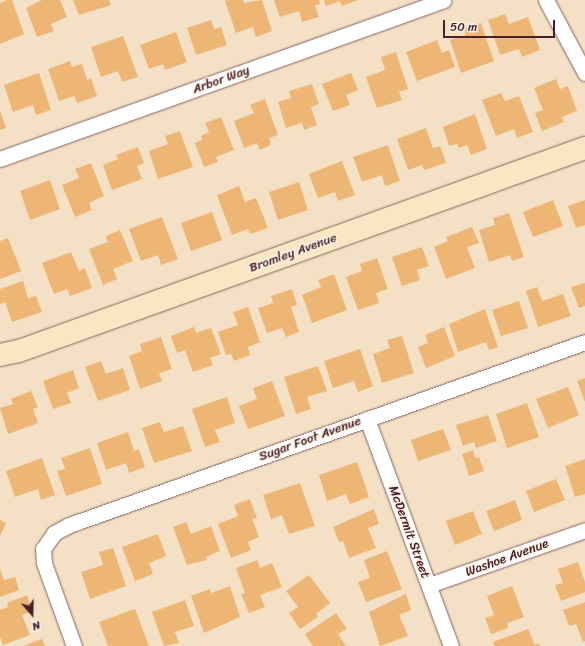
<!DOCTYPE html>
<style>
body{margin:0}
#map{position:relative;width:585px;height:646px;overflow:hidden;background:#f4e1c5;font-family:Sriracha,sans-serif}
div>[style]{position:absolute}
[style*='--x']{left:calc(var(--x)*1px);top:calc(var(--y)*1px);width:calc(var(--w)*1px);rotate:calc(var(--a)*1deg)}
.building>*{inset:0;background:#eeb674}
.roads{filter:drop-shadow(0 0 1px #866361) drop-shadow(0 0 1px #866361)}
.street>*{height:15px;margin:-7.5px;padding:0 7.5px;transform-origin:7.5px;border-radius:7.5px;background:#fff}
.secondary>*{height:22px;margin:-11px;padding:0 11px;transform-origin:11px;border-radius:11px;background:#fbe6c3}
span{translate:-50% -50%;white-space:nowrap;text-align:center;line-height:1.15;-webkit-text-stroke:3px #fcf5e5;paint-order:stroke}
.street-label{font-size:13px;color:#4a1f2b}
.north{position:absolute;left:12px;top:594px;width:40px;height:40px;-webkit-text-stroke:3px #fcf5e5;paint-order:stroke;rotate:160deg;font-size:11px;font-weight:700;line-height:16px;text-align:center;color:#4a1f2b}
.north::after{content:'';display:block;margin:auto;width:14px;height:18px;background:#4a1f2b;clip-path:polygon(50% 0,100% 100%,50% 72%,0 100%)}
.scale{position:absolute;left:443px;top:20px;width:112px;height:18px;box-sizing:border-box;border:2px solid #4a1f2b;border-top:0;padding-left:5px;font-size:12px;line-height:14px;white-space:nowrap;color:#4a1f2b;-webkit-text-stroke:3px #fcf5e5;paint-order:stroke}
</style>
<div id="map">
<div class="building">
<div style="clip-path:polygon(7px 0,12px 0,24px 34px,0 44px,0 3px)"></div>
<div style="clip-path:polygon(42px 0,60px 0,67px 17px,51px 24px,54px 31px,37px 37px,26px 8px)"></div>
<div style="clip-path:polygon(73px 0,109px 0,111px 5px,79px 15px)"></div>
<div style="clip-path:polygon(229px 0,243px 0,244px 3px,262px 0,272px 31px,256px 37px,253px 27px,236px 33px,225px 1px)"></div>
<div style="clip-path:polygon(274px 0,319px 0,320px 4px,315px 6px,319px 17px,302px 22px,299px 11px,280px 17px)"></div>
<div style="clip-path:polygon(324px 0,358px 0,342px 6px,340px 1px,326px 6px)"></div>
<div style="clip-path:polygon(505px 14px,509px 24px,528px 17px,540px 50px,522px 57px,519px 49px,500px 55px,488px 20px)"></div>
<div style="clip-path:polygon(211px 20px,214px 29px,221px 27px,227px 45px,196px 55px,187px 28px)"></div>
<div style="clip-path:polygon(481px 23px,494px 61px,461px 73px,450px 40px,466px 35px,464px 28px)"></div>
<div style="clip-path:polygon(176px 32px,187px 62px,165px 70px,163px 64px,149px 69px,140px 45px)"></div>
<div style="clip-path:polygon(123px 36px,138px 77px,122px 82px,118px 71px,101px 77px,91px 47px)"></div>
<div style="clip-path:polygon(437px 40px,442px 53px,449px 50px,455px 67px,417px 81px,406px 52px)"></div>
<div style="clip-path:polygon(396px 52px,408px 89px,399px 92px,402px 100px,377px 108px,366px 77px,385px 70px,381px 57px)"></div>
<div style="clip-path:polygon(70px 61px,72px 67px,82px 64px,87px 80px,91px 78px,97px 96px,77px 103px,74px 96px,59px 101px,48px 69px)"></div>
<div style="clip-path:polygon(39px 73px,51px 110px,36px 115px,33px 105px,13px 112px,4px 85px)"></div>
<div style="clip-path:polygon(351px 73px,358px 90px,346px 95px,350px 105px,333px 111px,322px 84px)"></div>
<div style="clip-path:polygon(556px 79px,560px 89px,568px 86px,577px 111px,562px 117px,564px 122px,542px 131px,535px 113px,543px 110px,534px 88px)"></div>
<div style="clip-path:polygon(312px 84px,319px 104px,311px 107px,317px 125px,304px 130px,302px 123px,286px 128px,278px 102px,291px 98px,289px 91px)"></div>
<div style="clip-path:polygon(501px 93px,505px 101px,519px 96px,533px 132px,517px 138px,514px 129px,496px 136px,482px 100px)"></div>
<div style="clip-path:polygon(265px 99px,278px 135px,269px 138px,271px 145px,260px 150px,257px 143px,244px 148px,234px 121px,254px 113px,250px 105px)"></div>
<div style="clip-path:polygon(0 111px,6px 128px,0 130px)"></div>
<div style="clip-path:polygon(475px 114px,487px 149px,471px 155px,467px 145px,459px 148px,457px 144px,449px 146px,443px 127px)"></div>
<div style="clip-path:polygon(221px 117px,234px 150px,216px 157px,218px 162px,204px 167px,195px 143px,202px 140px,201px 136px,209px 132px,205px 123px)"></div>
<div style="clip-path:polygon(426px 128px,433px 148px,440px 146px,446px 163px,424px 170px,422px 165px,408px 170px,397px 139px)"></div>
<div style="clip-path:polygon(180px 131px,193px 167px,158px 179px,149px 151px,168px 144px,165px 136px)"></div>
<div style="clip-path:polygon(388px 145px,400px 181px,385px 186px,382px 175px,362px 182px,353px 157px)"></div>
<div style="clip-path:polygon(138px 147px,144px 163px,137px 166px,142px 179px,112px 190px,103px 165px,118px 159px,116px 155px)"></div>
<div style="clip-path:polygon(342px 161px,355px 195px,338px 201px,335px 192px,318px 198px,309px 174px)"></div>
<div style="clip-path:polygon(91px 163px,104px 196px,89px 203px,92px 210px,75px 217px,62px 185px,79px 178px,75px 169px)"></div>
<div style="clip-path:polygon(50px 180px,60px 209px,30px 220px,20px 191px)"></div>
<div style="clip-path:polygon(299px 182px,308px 210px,278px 220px,269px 192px)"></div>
<div style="clip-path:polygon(239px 186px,245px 202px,256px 198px,268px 228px,250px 234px,248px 229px,232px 235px,217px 195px)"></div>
<div style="clip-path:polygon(553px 200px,563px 226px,533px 237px,523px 212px)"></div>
<div style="clip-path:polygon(585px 200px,585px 225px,576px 228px,568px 206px)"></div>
<div style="clip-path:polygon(212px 212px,222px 240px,191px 251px,181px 223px)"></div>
<div style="clip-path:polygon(509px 213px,524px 257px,512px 261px,510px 255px,489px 262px,479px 230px,495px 225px,493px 218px)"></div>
<div style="clip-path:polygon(162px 217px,178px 259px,161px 265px,158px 255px,141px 261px,129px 229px)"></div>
<div style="clip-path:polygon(472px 227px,479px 243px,467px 247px,475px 268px,446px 279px,434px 247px,448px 241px,446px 237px)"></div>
<div style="clip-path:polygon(120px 230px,133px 261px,113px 269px,117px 279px,103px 285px,89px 249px,108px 242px,106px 236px)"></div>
<div style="clip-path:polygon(8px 238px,21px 271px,0 279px,0 241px)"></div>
<div style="clip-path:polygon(422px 247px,429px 266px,417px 270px,420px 280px,402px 286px,392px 257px)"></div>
<div style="clip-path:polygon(71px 252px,79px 271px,85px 268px,92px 288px,70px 296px,67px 289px,54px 294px,42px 263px)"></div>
<div style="clip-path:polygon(377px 258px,388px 289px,376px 293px,379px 303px,358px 310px,346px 277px,362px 271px,360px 264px)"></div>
<div style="clip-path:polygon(334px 274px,347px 310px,312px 323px,302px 295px,321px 287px,318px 280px)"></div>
<div style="clip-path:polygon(23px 281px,28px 298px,36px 296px,42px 312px,12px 322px,5px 302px,0 304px,0 289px)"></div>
<div style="clip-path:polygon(585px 283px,585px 306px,579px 308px,571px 287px)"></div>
<div style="clip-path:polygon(537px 287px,542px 301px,563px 294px,571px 316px,538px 327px,526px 291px)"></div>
<div style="clip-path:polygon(292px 289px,297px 305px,291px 307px,299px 332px,286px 337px,282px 328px,267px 333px,258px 308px,273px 303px,271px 296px)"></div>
<div style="clip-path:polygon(519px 301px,528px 328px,501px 336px,492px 310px)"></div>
<div style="clip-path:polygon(248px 307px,260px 342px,248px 347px,250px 355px,234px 361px,231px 354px,226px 355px,218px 332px,238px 325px,233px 312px)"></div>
<div style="clip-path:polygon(485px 309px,498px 347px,489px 350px,486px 342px,458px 352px,449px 324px)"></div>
<div style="clip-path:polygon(194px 327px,196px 333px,211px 328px,221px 354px,210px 358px,213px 365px,193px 372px,185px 350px,177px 353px,171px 336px)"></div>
<div style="clip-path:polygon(444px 327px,455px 356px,426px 368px,418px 347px,428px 343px,425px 335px)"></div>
<div style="clip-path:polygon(402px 336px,414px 373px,382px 383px,373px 354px,390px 348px,387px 340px)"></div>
<div style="clip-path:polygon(161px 337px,172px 369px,159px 373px,162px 381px,140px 389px,129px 356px,142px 351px,140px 344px)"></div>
<div style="clip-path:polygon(360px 349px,373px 386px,358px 392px,354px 381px,333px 388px,324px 361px)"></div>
<div style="clip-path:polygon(101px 361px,106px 374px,123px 368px,130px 390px,98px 401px,85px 367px)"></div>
<div style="clip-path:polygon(318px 366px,327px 391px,307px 397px,311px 409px,296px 414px,284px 377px)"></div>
<div style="clip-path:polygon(73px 370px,79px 388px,67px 393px,71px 403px,53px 409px,43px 381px)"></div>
<div style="clip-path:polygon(585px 378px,585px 402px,577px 381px)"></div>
<div style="clip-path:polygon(272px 381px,285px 416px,248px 429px,239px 406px,257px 399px,253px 388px)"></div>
<div style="clip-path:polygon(568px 387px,579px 415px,548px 428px,536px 399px)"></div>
<div style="clip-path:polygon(31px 391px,38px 407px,33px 409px,38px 423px,8px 434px,0 408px,13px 404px,11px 399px)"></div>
<div style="clip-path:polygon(227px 397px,235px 423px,215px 430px,220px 442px,205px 447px,192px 409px)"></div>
<div style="clip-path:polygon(527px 403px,539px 437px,507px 448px,496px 414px)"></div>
<div style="clip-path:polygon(488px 415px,497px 441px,476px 448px,474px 442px,463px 446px,456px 425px)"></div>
<div style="clip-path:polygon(160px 422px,164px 432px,183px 426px,192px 451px,154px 463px,142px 428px)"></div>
<div style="clip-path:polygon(443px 429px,451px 450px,418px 461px,411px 440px)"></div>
<div style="clip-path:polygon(128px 432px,134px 451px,139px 449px,145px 467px,129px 473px,126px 463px,106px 470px,97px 443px)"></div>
<div style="clip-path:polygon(90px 448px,102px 484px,66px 496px,57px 471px,65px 469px,61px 458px)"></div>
<div style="clip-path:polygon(473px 450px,475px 458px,479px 457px,484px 471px,469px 476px,462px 454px)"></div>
<div style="clip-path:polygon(42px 458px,55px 495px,41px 500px,38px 489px,15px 497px,6px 471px)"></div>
<div style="clip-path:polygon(585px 459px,585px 494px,575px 497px,565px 466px)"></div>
<div style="clip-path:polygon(357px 462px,369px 497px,350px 504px,346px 494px,327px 501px,319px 475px)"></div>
<div style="clip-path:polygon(556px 479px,565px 500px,534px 512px,526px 491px)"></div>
<div style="clip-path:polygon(300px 483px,315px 526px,289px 534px,282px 515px,271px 519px,263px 495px)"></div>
<div style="clip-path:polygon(250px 499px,257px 518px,252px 519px,259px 537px,248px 542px,251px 550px,231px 558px,218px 524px,238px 516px,234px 505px)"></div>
<div style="clip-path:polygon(515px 500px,522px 520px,494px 531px,486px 511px)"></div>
<div style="clip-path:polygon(374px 509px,379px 524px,368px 528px,376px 548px,349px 558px,343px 541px,339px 542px,333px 527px)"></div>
<div style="clip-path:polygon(473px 511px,482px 534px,455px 545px,446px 521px)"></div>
<div style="clip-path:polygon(0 520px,6px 523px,0 536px)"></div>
<div style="clip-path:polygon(186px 522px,191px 534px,211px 526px,220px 551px,206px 557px,207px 560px,187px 565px,173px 527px)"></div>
<div style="clip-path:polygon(158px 534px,166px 556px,149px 563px,153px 574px,135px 581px,122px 547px)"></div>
<div style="clip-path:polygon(113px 548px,126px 586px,90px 599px,81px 572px,103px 565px,99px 552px)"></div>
<div style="clip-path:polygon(387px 551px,402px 589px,366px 602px,358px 582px,370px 578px,364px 560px)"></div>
<div style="clip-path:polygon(257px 560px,260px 568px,272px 563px,282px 587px,260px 595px,265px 607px,249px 613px,241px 594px,245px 593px,236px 568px)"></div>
<div style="clip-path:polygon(578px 562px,585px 582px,585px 592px,561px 601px,555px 585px,563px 583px,558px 569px)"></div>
<div style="clip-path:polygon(0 569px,4px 580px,15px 577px,19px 590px,0 597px)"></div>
<div style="clip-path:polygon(309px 575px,330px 603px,316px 614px,318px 617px,300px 629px,289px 613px,298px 607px,286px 591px)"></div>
<div style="clip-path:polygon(230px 586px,240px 617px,204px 633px,191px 596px,210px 589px,211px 593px)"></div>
<div style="clip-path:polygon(512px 586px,524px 617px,507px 623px,508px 628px,491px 634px,485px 618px,494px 615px,487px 596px)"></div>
<div style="clip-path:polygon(406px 594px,411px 610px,399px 615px,408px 636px,380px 646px,369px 612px)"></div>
<div style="clip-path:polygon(27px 595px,33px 611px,22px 615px,30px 635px,3px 645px,0 637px,0 610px,8px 607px,7px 603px)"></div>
<div style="clip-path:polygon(185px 600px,194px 626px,175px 632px,179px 643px,164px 646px,152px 612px)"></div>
<div style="clip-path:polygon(585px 602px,585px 641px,583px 642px,576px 624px,569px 626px,563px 610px)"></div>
<div style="clip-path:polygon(135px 609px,149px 646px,108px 646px,99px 622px)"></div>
<div style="clip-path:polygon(336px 613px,347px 629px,338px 634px,346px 646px,313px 646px,305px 634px)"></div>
<div style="clip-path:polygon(528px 629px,535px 645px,538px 643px,540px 646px,494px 646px,493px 642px)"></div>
<div style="clip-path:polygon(42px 639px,45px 646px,23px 646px)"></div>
</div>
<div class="roads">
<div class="street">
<div style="--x:546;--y:0;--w:83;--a:61.9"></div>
<div style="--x:0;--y:159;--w:471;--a:-19.7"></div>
<div style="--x:367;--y:419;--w:242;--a:69.7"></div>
<div style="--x:429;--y:585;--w:165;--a:-19.4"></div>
<div style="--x:74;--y:646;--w:88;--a:-109.9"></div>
<div style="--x:44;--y:563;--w:14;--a:-94"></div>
<div style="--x:43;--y:549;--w:19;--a:-55"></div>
<div style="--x:54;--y:533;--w:17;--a:-28"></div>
<div style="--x:69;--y:525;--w:547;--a:-19.53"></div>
</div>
<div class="secondary">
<div style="--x:0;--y:355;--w:19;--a:-12"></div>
<div style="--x:19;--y:351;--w:601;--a:-19.73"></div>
</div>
</div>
<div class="street-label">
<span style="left:221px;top:80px;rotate:-20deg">Arbor Way</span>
<span style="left:293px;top:253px;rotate:-20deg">Bromley Avenue</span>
<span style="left:310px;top:439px;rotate:-20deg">Sugar Foot Avenue</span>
<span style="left:409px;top:532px;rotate:70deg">McDermit Street</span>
<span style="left:507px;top:558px;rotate:-20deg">Washoe Avenue</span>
</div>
<div class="north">N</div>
<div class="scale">50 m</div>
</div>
